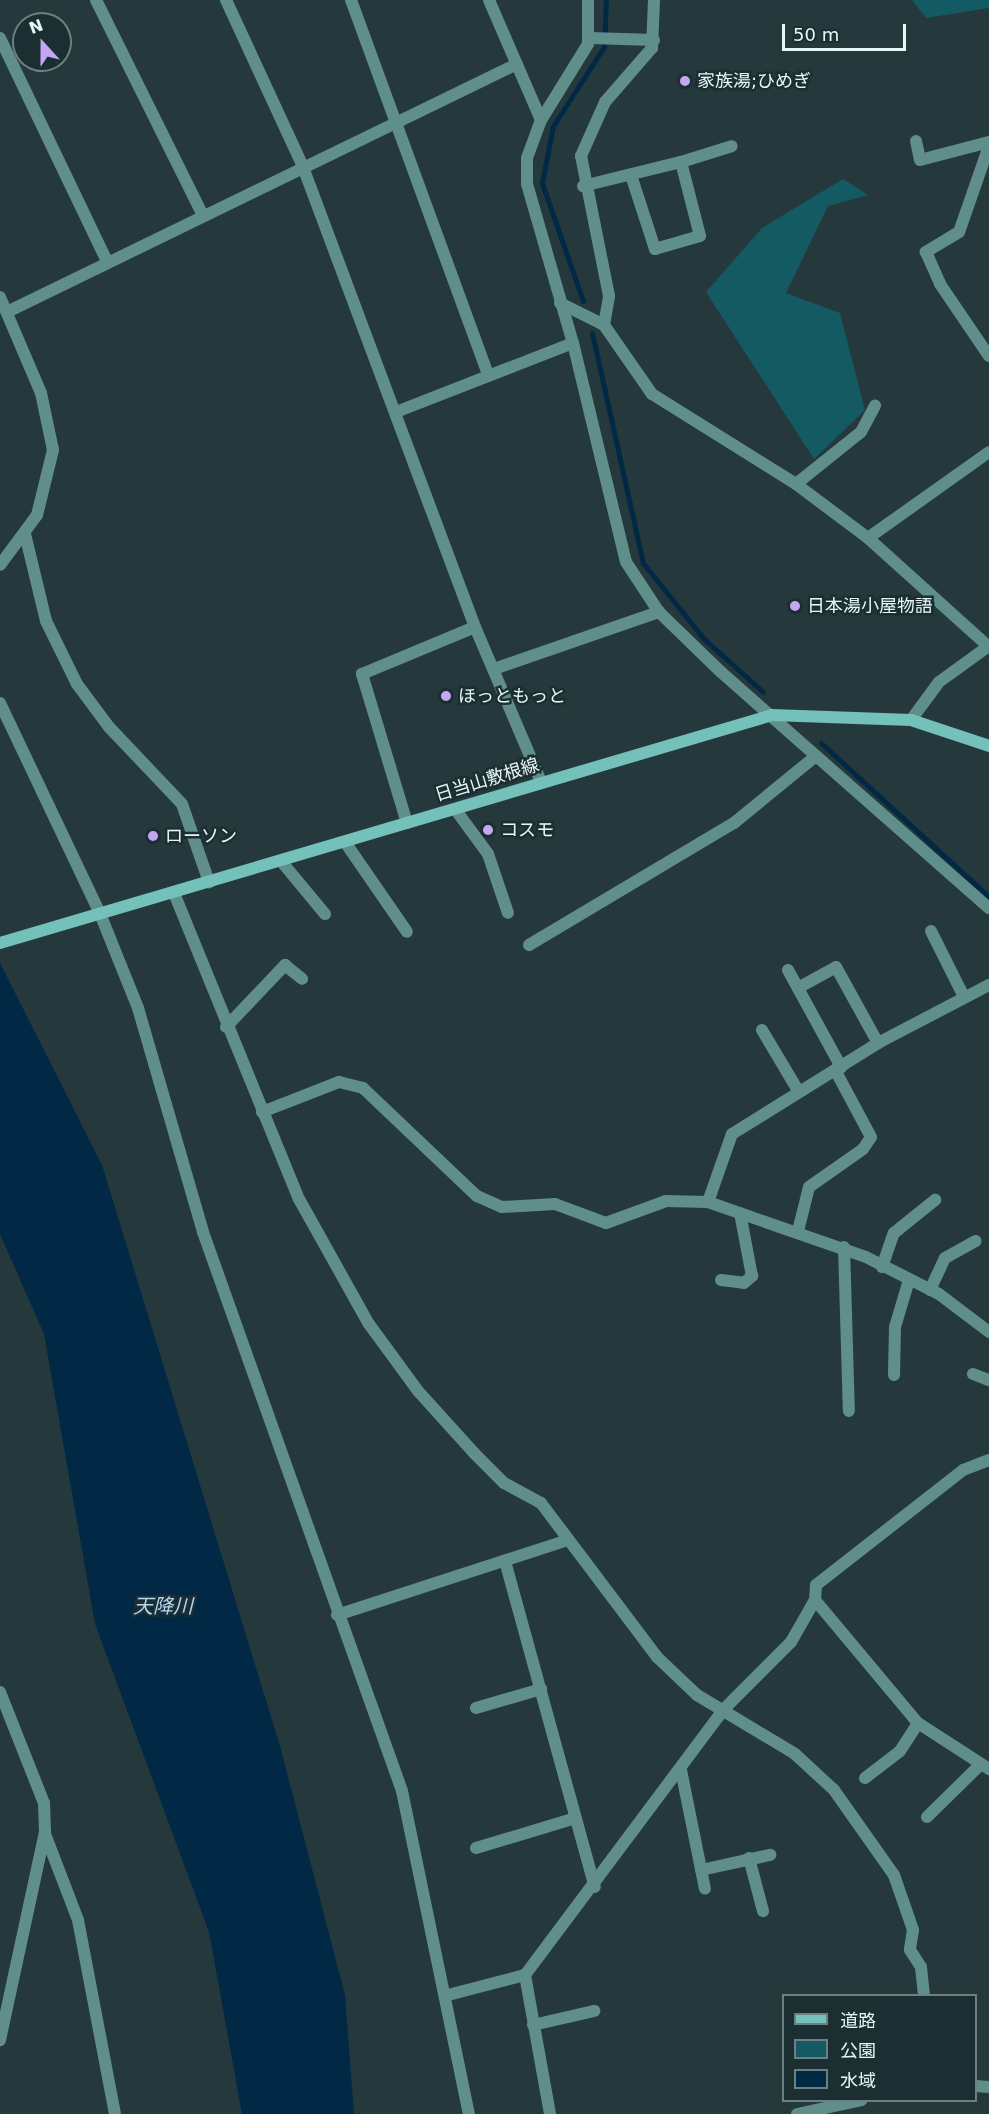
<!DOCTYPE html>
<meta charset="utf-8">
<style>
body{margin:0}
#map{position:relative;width:989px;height:2114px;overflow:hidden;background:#25393d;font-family:"DejaVu Sans","Noto Sans JP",sans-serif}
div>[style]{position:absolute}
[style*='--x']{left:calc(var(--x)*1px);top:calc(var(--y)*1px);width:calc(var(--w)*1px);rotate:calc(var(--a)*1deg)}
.green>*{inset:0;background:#135a63}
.water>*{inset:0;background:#012845}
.stream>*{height:5px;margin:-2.5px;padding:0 2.5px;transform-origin:2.5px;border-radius:2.5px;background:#012845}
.minor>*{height:12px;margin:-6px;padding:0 6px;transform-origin:6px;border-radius:6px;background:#608f8b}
.tertiary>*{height:12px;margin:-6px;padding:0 6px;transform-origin:6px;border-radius:6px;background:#608f8b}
.secondary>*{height:12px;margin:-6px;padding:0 6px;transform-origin:6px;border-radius:6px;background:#74c1bb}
.dots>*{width:16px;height:16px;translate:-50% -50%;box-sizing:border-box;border:3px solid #1b2f32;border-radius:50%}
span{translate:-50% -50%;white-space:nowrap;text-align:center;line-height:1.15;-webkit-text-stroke:5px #1b2f32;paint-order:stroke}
.poi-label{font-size:18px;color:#e9f6f8}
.left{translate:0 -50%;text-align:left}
.street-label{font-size:18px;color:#e9f6f8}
.water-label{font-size:20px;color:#b1d4f3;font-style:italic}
.legend{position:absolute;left:782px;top:1994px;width:195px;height:108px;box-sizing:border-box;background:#1b2f32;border:2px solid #6d7f81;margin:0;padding:8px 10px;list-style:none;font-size:18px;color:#e9f6f8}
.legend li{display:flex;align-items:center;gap:12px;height:30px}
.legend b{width:30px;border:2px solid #6d7f81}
.north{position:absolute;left:12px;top:12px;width:60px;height:60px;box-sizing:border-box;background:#1b2f32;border:2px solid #6d7f81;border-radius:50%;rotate:339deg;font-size:16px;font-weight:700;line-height:24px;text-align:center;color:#e9f6f8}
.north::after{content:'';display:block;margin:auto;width:21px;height:27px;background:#c5a7f1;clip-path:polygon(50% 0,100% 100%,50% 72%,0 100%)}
.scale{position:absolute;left:782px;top:24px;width:124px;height:27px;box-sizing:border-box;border:3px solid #e9f6f8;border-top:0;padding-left:8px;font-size:18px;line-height:21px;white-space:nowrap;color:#e9f6f8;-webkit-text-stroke:4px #1b2f32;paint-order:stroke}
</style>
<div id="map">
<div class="green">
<div style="clip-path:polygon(912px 0,989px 0,989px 8px,926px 18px)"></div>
<div style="clip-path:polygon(843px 179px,868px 195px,828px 206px,786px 293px,840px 313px,865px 410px,814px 459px,706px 292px,762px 228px)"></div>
</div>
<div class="water">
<div style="clip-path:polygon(0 963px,102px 1165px,280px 1746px,345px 1995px,354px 2114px,242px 2114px,209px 1932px,95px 1624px,44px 1334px,0 1234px)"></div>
</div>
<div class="stream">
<div style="--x:583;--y:301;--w:125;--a:-109.2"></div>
<div style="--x:542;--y:183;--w:58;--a:-79.1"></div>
<div style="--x:553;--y:126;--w:94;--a:-57.2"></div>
<div style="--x:604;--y:47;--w:47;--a:-87.6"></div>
<div style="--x:592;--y:333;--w:236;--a:77.5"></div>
<div style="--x:643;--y:563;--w:97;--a:51.2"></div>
<div style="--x:704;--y:639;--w:79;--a:41.9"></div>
<div style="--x:821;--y:743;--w:228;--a:42.5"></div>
</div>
<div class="minor">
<div style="--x:96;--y:0;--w:241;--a:63.6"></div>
<div style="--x:351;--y:0;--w:399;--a:69.9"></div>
<div style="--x:588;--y:0;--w:44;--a:90"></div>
<div style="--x:588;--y:44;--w:89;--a:121.7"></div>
<div style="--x:541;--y:120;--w:40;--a:110.2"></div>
<div style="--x:527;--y:158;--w:26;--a:90"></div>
<div style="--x:527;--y:184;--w:166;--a:73.9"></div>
<div style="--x:573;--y:343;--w:225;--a:76.4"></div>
<div style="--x:626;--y:562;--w:60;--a:56.6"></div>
<div style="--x:659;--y:612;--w:86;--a:44.1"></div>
<div style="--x:721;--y:672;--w:357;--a:41.4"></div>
<div style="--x:0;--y:38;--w:247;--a:64.4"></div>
<div style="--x:590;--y:38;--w:64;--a:1.8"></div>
<div style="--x:916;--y:141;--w:19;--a:78"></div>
<div style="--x:920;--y:160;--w:71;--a:-14.6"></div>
<div style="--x:989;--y:146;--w:91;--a:109.2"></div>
<div style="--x:959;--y:232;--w:39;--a:149"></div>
<div style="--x:926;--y:252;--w:35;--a:66"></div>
<div style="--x:940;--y:284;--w:87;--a:55.8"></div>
<div style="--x:681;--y:162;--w:53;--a:-17.4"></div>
<div style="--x:583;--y:186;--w:101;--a:-13.8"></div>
<div style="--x:681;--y:162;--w:76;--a:75.6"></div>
<div style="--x:700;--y:236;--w:47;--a:163.9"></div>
<div style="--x:655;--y:249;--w:78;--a:-108"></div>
<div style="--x:0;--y:297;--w:104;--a:66.9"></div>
<div style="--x:41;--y:393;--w:58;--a:78.1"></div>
<div style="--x:53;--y:450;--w:67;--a:103.8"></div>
<div style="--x:37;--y:515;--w:62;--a:126.5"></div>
<div style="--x:560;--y:303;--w:49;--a:26.6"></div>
<div style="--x:604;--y:325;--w:84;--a:55.2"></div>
<div style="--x:652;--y:394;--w:170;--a:32"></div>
<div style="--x:796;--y:484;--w:90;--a:36.9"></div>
<div style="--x:868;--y:538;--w:163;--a:42"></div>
<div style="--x:7;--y:312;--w:567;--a:-25.93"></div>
<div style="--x:604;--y:325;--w:29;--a:-80"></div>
<div style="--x:609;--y:296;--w:143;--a:-101.3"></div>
<div style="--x:581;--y:156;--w:59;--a:-66"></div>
<div style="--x:605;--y:102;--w:72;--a:-49"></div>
<div style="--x:652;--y:48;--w:48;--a:-87.6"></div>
<div style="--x:396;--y:412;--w:190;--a:-21.3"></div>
<div style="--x:796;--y:484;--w:83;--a:-38.7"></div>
<div style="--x:861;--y:432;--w:30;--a:-62"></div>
<div style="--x:25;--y:534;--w:89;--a:76.4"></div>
<div style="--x:46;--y:621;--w:70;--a:63.8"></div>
<div style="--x:77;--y:684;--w:54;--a:53.3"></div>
<div style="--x:109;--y:727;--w:106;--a:46.5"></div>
<div style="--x:182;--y:804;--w:83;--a:70.9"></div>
<div style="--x:868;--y:538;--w:148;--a:-35.4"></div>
<div style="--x:494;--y:669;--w:175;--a:-19.1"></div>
<div style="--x:0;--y:703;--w:236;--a:64.6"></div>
<div style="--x:101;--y:916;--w:99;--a:68.1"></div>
<div style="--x:138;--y:1008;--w:233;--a:73.8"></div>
<div style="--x:203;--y:1232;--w:593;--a:70.4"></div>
<div style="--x:402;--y:1791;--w:330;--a:78.3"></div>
<div style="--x:911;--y:720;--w:47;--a:-53.6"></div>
<div style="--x:939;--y:682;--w:62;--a:-35.8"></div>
<div style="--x:455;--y:809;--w:56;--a:53.7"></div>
<div style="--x:488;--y:854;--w:62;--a:71.3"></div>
<div style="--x:407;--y:823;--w:156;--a:-106.8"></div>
<div style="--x:362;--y:674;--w:122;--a:-22.6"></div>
<div style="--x:345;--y:842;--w:109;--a:55.4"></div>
<div style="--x:281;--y:861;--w:69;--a:50.3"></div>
<div style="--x:174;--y:893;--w:331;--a:67.8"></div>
<div style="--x:299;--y:1199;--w:143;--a:60.8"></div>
<div style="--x:369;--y:1324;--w:83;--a:53.8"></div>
<div style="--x:418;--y:1391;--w:84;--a:47.9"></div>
<div style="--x:474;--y:1453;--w:42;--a:45"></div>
<div style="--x:504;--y:1483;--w:42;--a:28.4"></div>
<div style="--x:541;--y:1503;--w:193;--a:53"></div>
<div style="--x:657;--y:1657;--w:55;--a:43.5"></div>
<div style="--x:697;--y:1695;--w:114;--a:31"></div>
<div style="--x:795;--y:1754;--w:53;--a:42.7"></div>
<div style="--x:834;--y:1790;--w:104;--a:54.8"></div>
<div style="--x:894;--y:1875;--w:58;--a:70.9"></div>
<div style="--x:913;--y:1930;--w:20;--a:99"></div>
<div style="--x:910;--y:1950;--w:20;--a:57"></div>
<div style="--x:921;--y:1967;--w:29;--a:84"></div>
<div style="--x:931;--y:931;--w:74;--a:63.4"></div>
<div style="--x:529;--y:945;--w:239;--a:-30.8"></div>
<div style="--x:734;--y:823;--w:106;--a:-39.3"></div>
<div style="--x:788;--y:970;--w:111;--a:61.3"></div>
<div style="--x:798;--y:988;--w:43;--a:-28.9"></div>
<div style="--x:836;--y:967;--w:87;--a:61.1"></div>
<div style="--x:226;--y:1027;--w:86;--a:-46.4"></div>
<div style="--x:285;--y:965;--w:22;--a:39"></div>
<div style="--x:762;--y:1030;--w:72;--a:59.2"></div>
<div style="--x:262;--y:1112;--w:83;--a:-21.3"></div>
<div style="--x:339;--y:1082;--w:25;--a:14"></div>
<div style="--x:363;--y:1088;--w:157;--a:43.5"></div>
<div style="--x:477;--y:1196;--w:27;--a:24"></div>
<div style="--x:502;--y:1207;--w:53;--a:-3.2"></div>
<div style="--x:555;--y:1204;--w:54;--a:20.4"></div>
<div style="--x:606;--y:1223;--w:64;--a:-20.1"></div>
<div style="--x:666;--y:1201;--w:42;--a:1.4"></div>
<div style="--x:708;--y:1202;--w:167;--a:19.2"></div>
<div style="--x:866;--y:1257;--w:82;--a:26.9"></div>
<div style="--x:939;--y:1294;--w:63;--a:37.2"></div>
<div style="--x:708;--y:1202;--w:72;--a:-70.6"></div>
<div style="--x:732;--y:1134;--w:172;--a:-31.9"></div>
<div style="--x:878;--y:1043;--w:125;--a:-27.6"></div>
<div style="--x:798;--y:1231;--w:45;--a:-76"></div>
<div style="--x:809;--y:1187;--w:66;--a:-35.1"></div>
<div style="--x:863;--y:1149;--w:14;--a:-56"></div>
<div style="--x:871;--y:1137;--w:76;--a:-118.2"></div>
<div style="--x:844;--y:1247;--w:164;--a:88.3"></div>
<div style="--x:882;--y:1267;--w:36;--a:-71"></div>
<div style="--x:894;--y:1233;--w:53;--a:-38.8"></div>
<div style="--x:721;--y:1280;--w:23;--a:7"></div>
<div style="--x:744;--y:1283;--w:11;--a:-41"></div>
<div style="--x:752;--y:1276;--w:64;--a:-100.8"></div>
<div style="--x:930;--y:1290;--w:35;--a:-65"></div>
<div style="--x:945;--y:1258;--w:35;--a:-29"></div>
<div style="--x:973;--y:1374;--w:17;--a:21"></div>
<div style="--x:894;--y:1375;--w:48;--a:-88.8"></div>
<div style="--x:895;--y:1327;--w:49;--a:-73.4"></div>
<div style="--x:505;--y:1561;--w:338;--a:74.6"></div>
<div style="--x:815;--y:1600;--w:160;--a:50.1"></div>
<div style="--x:918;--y:1723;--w:85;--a:32.9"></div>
<div style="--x:337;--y:1615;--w:240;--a:-18"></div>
<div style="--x:0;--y:1692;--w:119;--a:68.4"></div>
<div style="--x:44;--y:1803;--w:29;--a:88"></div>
<div style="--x:45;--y:1832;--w:213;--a:102.2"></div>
<div style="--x:476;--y:1708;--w:68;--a:-16.3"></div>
<div style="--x:681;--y:1770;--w:121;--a:78.6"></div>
<div style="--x:865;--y:1778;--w:44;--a:-37.6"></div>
<div style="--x:900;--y:1751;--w:33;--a:-57"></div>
<div style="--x:927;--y:1817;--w:74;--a:-44.5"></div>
<div style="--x:45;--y:1834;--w:92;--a:69"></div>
<div style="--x:78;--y:1920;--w:197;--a:79.2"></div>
<div style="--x:476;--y:1848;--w:104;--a:-16.7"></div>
<div style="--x:749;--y:1858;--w:55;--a:75.2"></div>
<div style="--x:701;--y:1870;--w:71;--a:-12.3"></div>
<div style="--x:525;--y:1975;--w:141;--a:79.8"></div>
<div style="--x:448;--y:1995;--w:80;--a:-14.6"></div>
<div style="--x:525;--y:1975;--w:332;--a:-53.2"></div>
<div style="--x:724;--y:1709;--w:95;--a:-45"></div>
<div style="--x:791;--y:1642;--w:48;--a:-60.3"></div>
<div style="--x:815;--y:1600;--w:15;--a:-86"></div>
<div style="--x:816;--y:1585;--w:187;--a:-38"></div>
<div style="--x:963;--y:1470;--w:28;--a:-21"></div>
<div style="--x:533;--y:2025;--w:63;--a:-12.9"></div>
<div style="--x:976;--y:2086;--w:13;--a:4"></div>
<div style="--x:797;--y:2114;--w:66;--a:-12.2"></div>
</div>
<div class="tertiary">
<div style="--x:226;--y:0;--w:184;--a:65.2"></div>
<div style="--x:303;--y:167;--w:491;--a:69.5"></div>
<div style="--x:475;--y:627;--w:168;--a:66.9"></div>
<div style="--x:489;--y:0;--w:131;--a:66.6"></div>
</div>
<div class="secondary">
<div style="--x:0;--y:943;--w:805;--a:-16.45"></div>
<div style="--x:772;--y:715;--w:139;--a:2.1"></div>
<div style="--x:911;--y:720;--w:82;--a:18.4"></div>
</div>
<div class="dots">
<div style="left:685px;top:81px;background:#c5a7f1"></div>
<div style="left:795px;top:606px;background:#c5a7f1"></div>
<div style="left:446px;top:696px;background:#c5a7f1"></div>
<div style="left:488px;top:830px;background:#c5a7f1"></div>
<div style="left:153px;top:836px;background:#c5a7f1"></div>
</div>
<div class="poi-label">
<span class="left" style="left:697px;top:81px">家族湯;ひめぎ</span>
<span class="left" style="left:807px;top:606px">日本湯小屋物語</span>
<span class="left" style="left:458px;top:696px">ほっともっと</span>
<span class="left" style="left:500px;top:830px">コスモ</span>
<span class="left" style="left:165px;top:836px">ローソン</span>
</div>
<div class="street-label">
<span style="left:487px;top:780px;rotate:-17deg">日当山敷根線</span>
</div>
<div class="water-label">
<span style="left:163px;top:1606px">天降川</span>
</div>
<ul class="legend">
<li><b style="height:8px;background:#74c1bb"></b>道路</li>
<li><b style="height:16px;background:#135a63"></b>公園</li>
<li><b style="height:16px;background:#012845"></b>水域</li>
</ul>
<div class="north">N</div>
<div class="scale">50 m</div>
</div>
